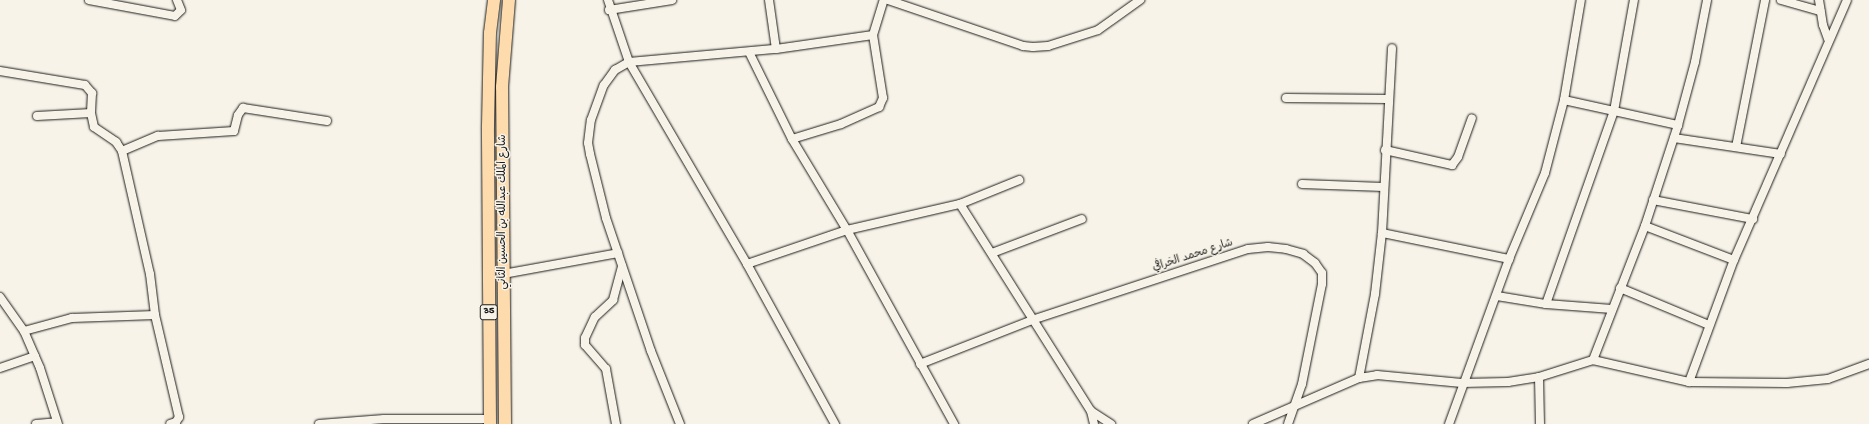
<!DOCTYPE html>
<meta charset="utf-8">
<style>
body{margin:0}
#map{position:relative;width:1869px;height:424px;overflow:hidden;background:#f7f3e8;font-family:"Gochi Hand","Playpen Sans Arabic",sans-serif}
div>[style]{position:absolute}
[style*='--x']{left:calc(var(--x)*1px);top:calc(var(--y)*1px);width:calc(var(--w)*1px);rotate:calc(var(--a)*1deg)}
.roads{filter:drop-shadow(0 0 1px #1c1c1c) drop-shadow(0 0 1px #1c1c1c)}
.minor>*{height:8px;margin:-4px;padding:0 4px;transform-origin:4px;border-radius:4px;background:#f7f3e8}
.highway>*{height:12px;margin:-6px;padding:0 6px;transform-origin:6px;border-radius:6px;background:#fddbac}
span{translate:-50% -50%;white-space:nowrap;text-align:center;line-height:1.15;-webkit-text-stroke:3px #f7f3e8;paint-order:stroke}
.shield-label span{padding:1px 3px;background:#f7f3e8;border:1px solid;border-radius:3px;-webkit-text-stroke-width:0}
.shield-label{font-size:10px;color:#1c1c1c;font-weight:700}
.street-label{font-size:11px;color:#1c1c1c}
</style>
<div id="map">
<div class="roads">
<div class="minor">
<div style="--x:89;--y:0;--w:87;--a:10.5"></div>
<div style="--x:175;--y:16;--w:8;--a:-45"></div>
<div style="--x:181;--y:10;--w:11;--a:-112"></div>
<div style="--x:608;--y:0;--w:65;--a:71.3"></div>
<div style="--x:629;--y:62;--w:234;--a:59.7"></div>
<div style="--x:747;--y:264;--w:183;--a:61.2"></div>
<div style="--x:769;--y:0;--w:49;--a:81.9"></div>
<div style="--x:888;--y:0;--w:143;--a:18.8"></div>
<div style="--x:1023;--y:46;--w:10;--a:6"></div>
<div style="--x:1033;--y:47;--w:15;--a:-4"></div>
<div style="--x:1048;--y:46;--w:52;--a:-17.7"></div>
<div style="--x:1098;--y:30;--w:52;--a:-35.5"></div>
<div style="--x:1781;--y:0;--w:41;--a:15.8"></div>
<div style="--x:1819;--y:0;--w:25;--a:81"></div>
<div style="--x:1823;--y:25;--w:15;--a:70"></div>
<div style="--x:609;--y:10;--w:64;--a:-9"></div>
<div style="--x:749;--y:52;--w:97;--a:63.7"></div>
<div style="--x:792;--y:139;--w:106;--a:58.9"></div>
<div style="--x:847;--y:230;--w:222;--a:61.1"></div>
<div style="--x:0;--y:71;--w:86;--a:9.4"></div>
<div style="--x:85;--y:85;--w:11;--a:49"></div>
<div style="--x:92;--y:93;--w:20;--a:93"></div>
<div style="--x:91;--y:113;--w:14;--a:78"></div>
<div style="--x:94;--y:127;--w:27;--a:34"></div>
<div style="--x:116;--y:142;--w:11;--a:56"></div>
<div style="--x:122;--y:151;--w:39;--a:-23"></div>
<div style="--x:158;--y:136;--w:76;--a:-3.8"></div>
<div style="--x:234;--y:131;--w:16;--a:-76"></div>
<div style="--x:238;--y:115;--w:9;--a:-54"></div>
<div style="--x:243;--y:108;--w:85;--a:8.8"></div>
<div style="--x:1286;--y:98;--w:102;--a:0.6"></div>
<div style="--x:1564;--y:100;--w:117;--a:12.4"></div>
<div style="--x:37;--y:116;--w:54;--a:-3.2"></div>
<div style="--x:1674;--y:138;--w:108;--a:8.5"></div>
<div style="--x:792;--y:139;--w:51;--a:-17"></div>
<div style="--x:841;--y:124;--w:42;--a:-24.1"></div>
<div style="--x:879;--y:107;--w:10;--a:-66"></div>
<div style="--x:883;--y:98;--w:64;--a:-99"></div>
<div style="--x:873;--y:35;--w:37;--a:-73"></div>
<div style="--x:1736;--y:147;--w:150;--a:-78.8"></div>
<div style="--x:1385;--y:150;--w:69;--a:12.6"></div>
<div style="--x:1452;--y:165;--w:10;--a:-53"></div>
<div style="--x:1458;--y:157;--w:41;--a:-70.3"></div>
<div style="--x:122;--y:151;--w:126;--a:77.2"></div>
<div style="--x:150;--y:274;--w:41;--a:83"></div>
<div style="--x:155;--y:315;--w:105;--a:76.8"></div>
<div style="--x:179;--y:417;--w:6;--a:121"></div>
<div style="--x:176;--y:422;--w:6;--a:162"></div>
<div style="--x:1302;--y:184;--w:81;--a:2.1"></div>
<div style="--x:1653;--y:200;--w:102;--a:10.8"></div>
<div style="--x:960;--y:204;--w:245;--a:57.7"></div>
<div style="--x:1091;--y:411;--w:24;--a:33"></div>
<div style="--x:1645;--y:226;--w:95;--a:20.9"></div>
<div style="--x:1382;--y:233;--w:130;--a:11.6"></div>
<div style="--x:992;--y:253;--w:96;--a:-20.7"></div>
<div style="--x:747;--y:264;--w:106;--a:-18.8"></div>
<div style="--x:847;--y:230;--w:116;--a:-13"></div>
<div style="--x:960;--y:204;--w:64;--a:-22.1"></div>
<div style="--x:503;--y:274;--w:117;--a:-10.3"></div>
<div style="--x:1620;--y:288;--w:96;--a:22.6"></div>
<div style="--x:1497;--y:296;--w:50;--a:9.3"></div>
<div style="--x:1546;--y:304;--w:66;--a:4.3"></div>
<div style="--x:0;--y:297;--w:42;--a:54.8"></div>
<div style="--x:24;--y:331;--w:40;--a:66.6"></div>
<div style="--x:40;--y:368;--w:59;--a:72.2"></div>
<div style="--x:1546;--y:304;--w:205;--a:-70.6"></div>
<div style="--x:1614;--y:111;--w:113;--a:-79.8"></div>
<div style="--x:24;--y:331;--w:50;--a:-15.2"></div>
<div style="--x:72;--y:318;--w:83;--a:-2.1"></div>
<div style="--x:1593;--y:360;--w:144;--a:-68.8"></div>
<div style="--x:1645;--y:226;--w:106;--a:-71.9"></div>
<div style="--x:1678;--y:125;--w:65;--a:-74.9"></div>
<div style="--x:1695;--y:62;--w:63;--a:-79"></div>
<div style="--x:920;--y:364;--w:123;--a:-21.4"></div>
<div style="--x:1035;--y:319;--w:224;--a:-18.2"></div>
<div style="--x:1248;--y:249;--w:20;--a:-6"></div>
<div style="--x:1268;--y:247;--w:18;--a:6"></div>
<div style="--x:1286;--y:249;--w:18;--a:16"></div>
<div style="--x:1303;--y:254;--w:15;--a:37"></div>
<div style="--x:1315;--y:263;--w:12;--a:55"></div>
<div style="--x:1322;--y:273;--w:11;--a:90"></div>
<div style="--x:1322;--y:284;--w:102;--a:101.3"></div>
<div style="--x:1302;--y:384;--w:42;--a:109.3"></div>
<div style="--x:0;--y:368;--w:37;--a:-19"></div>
<div style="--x:1539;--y:377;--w:47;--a:88.8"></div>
<div style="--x:1359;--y:378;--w:86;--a:-79.2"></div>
<div style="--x:1375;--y:294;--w:61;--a:-83.5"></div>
<div style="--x:1382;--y:233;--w:185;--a:-86.9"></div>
<div style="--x:1689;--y:382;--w:130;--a:-69.8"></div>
<div style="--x:1734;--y:260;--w:283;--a:-66.5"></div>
<div style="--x:1091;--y:411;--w:13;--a:77"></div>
<div style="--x:36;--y:424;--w:21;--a:-5"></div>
<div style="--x:319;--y:424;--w:65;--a:-4.4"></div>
<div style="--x:384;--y:419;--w:106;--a:0"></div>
<div style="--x:616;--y:424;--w:56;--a:-100.3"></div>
<div style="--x:606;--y:369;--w:32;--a:-131"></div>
<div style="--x:585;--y:345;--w:7;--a:-90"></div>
<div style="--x:585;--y:338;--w:23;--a:-65"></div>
<div style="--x:595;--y:317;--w:25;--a:-43"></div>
<div style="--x:613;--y:300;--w:35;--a:-75"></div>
<div style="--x:680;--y:424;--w:79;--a:-111.7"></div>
<div style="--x:651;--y:351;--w:140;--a:-108.7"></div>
<div style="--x:606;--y:218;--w:66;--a:-104"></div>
<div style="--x:590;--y:154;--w:11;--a:-100"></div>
<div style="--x:588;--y:143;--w:23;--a:-83"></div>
<div style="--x:591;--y:120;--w:37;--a:-70"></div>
<div style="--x:604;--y:85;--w:19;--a:-54"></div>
<div style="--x:615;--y:70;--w:16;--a:-30"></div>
<div style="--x:629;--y:62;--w:148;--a:-5.1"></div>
<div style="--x:776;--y:49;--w:98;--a:-8.2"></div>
<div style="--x:1253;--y:424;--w:116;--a:-23.5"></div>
<div style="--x:1359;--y:378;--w:18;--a:-9"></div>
<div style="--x:1377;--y:375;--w:85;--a:5.4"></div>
<div style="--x:1462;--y:383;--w:46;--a:-1.2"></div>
<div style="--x:1508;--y:382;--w:31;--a:-9"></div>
<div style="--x:1539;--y:377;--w:57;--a:-17.5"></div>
<div style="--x:1593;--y:360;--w:98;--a:12.9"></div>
<div style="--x:1689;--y:382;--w:98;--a:0.6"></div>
<div style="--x:1787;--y:383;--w:41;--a:-5.6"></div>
<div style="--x:1828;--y:379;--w:44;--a:-20.1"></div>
<div style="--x:1449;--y:424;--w:176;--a:-70"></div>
<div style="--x:1509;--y:259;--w:93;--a:-67.3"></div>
<div style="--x:1545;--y:173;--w:75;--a:-75.4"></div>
<div style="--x:1564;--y:100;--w:101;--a:-80.4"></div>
</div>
<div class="highway">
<div style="--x:490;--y:424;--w:298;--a:-90.4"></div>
<div style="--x:488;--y:126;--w:93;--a:-88.8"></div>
<div style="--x:490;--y:33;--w:33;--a:-83"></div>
<div style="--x:505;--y:424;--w:337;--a:-90.5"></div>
<div style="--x:502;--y:87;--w:87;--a:-85.4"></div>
</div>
</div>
<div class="shield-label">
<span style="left:489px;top:312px">35</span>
</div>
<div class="street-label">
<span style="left:503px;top:212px;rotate:-90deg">شارع الملك عبدالله بن الحسين الثاني</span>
<span style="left:1193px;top:256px;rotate:-18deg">شارع محمد الخرافي</span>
</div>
</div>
